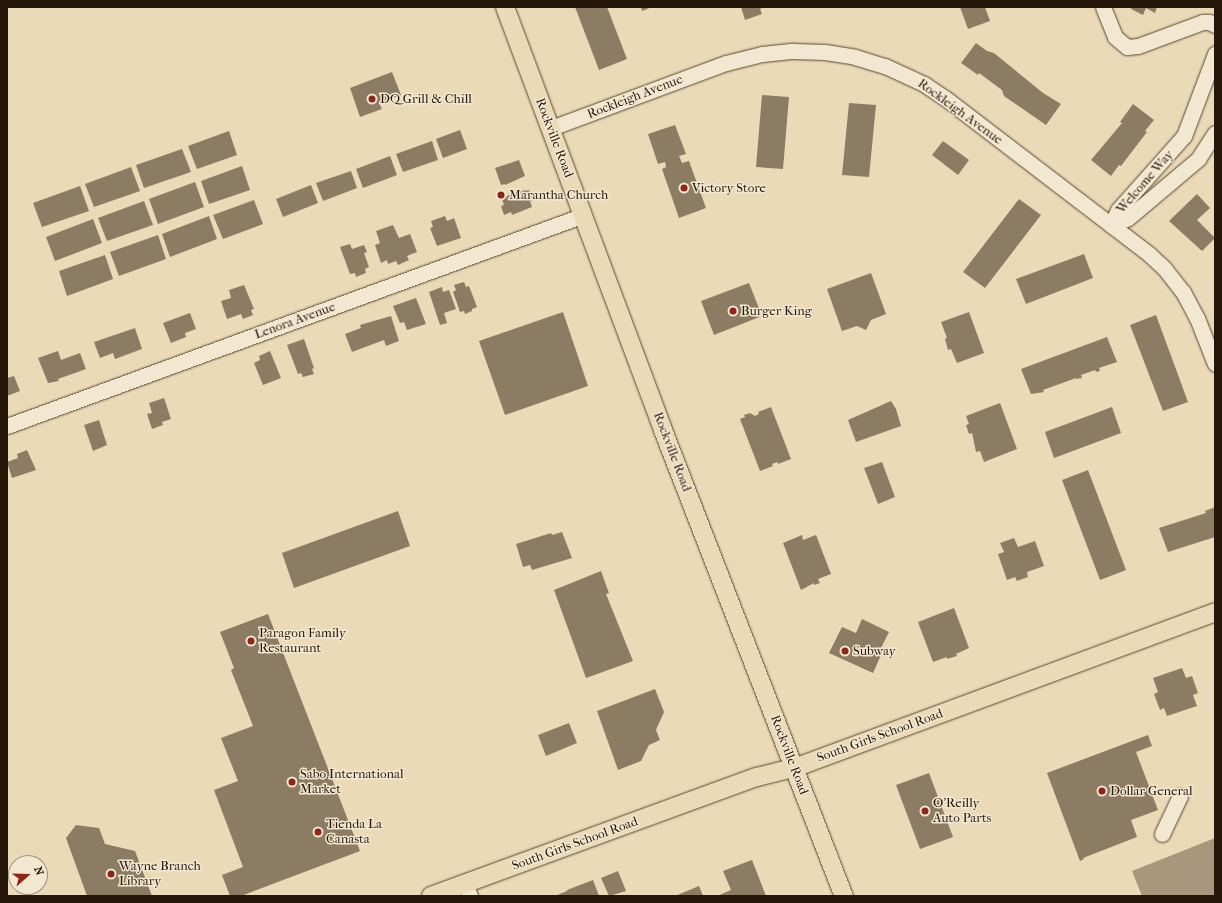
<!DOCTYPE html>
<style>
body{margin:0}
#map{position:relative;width:1222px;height:903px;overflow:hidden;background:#ebdab7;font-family:"IM FELL French Canon",serif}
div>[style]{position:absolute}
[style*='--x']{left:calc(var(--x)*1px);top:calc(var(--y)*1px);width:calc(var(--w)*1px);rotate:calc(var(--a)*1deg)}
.water>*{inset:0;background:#a8977c}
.building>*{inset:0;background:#8c7c63}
.roads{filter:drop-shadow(0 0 1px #574734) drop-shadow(0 0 1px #574734)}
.minor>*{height:15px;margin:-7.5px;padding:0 7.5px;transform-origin:7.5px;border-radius:7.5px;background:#f2e7d0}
.major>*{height:18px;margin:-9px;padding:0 9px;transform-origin:9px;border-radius:9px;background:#ebdab7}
.dots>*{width:11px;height:11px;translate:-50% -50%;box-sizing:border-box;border:2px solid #f2e7d0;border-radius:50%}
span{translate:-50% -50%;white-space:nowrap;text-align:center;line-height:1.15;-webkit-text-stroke:3px #f2e7d0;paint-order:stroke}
.street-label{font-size:13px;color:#261609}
.poi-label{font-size:13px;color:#261609}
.left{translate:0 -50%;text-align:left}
.frame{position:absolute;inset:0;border:8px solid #261609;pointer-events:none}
.north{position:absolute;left:8px;top:855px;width:40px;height:40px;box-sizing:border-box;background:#f2e7d0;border:1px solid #a09380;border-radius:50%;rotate:70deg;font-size:11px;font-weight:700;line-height:16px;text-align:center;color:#261609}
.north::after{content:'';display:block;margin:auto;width:14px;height:18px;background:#8f2418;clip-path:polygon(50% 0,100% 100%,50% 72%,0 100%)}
</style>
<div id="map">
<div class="water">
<div style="clip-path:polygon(1215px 838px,1215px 896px,1142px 896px,1132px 871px)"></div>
</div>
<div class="building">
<div style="clip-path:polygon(575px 7px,607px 7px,627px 59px,599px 70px)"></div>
<div style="clip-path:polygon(641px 7px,652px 7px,642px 11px)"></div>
<div style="clip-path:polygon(741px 7px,764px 7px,760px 9px,762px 14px,745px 20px)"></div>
<div style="clip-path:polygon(960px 7px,985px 7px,990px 21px,968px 29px)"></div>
<div style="clip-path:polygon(1132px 7px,1157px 7px,1155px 13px,1146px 8px,1143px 15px,1131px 9px)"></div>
<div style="clip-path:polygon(976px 43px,987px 51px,994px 53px,1043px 93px,1061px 104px,1046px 125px,1004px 96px,1002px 90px,979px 73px,978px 75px,961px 63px)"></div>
<div style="clip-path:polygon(392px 72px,401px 95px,379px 103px,382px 109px,360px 117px,350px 88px)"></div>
<div style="clip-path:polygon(762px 95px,789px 97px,783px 169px,756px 167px)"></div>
<div style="clip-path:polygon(849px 103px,876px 105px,869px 177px,842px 175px)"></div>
<div style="clip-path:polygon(1133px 104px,1154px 120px,1145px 131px,1147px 132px,1121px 166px,1119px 165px,1111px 176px,1091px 160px,1122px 123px,1120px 122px)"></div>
<div style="clip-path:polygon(675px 125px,686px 154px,679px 156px,682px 163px,689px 161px,706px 208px,679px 218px,662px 169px,666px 167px,665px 162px,658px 164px,648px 134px)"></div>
<div style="clip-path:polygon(460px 130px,467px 149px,443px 158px,436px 139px)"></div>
<div style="clip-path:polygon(229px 131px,237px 155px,197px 169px,188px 146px)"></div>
<div style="clip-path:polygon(432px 141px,438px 160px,403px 172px,396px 154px)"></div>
<div style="clip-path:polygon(943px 141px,969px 160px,958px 175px,932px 155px)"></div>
<div style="clip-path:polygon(182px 149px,191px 172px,144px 188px,136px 165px)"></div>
<div style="clip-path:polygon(390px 156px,397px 175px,363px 188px,356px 169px)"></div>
<div style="clip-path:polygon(519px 160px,525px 176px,505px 185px,505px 184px,501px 185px,495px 168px)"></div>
<div style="clip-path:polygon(242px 166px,250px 190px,209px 204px,201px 181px)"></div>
<div style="clip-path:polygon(131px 167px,140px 191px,94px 207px,85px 184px)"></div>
<div style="clip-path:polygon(351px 171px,357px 188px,323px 201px,316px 183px)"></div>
<div style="clip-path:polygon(195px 182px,204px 207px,158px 224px,149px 199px)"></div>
<div style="clip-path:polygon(311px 185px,318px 203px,283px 217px,276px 199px)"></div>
<div style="clip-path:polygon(80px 186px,89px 211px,42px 227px,33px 203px)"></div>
<div style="clip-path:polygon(526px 190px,526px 191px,529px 190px,533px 200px,530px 201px,532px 207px,512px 215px,511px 212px,504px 215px,501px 206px,504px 205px,502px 200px,510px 194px)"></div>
<div style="clip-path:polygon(1197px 194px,1210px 208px,1197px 220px,1215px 238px,1202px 251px,1169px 221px)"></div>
<div style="clip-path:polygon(1019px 199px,1041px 215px,985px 288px,963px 272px)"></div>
<div style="clip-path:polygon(254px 200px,263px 224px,223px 239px,213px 215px)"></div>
<div style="clip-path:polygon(144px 201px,153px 225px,107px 241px,98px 218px)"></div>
<div style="clip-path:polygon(209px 216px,217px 239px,170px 257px,162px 234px)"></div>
<div style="clip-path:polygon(445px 216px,447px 221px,454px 218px,461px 238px,437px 246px,430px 228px,433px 227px,431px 221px)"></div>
<div style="clip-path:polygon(93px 219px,102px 243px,55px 261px,46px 237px)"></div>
<div style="clip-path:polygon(393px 225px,399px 238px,410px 234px,417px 252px,407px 256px,409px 260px,398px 265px,396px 261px,388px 264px,387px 260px,381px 263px,375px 245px,380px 243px,376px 231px)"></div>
<div style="clip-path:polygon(158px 235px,166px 259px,119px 276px,110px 252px)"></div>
<div style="clip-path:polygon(350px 244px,352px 249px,364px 245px,367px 252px,364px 253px,369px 267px,365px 269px,366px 273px,356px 277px,355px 273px,350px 274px,340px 247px)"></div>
<div style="clip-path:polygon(1084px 254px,1093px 278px,1026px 304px,1016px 279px)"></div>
<div style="clip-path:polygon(105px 255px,113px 279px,67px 296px,59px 271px)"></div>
<div style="clip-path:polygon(871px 273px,886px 314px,871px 320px,866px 330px,857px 326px,842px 331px,827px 289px)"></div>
<div style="clip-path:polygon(464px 282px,466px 287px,469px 286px,477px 307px,472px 309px,472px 311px,465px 314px,464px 311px,460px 312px,453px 292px,456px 290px,454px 285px)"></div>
<div style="clip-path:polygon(749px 283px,762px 316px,714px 335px,701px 301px)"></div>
<div style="clip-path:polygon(244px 285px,254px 309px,251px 310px,253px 315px,243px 319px,241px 314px,227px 319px,221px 301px,231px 298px,229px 290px)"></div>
<div style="clip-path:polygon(442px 287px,443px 292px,449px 290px,456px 309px,444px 313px,447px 323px,440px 325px,429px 292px)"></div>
<div style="clip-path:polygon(416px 298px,426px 324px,407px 330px,404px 322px,400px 323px,393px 306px)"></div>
<div style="clip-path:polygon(563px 312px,588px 386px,505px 415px,479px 341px)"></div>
<div style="clip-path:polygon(969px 312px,984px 353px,957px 363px,951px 349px,948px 350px,945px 339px,947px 338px,941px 322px)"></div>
<div style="clip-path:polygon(190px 313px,196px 329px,185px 333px,186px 337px,171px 343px,163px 323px)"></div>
<div style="clip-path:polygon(1156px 315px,1188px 402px,1163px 411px,1130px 325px)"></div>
<div style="clip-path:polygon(391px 316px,399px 341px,386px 346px,384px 340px,352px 352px,345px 334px,361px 328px,360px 325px)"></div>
<div style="clip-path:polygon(135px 328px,142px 349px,115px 359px,113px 353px,100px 358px,94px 342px)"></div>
<div style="clip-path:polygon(1107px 337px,1117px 362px,1099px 368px,1100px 371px,1096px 372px,1095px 370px,1081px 375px,1082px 378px,1076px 379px,1076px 378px,1043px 390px,1044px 392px,1031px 394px,1021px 369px)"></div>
<div style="clip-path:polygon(304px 339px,314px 368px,312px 369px,314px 374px,303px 377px,301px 373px,298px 374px,287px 345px)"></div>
<div style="clip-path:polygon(58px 351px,61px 360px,80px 353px,86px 369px,58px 379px,59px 381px,48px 383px,38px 358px)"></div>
<div style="clip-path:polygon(270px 351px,281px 378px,263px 385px,254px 363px,260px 360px,259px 356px)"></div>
<div style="clip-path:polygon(14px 376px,20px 391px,7px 396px,7px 378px)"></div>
<div style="clip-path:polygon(164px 398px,171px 419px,162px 422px,163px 425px,152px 429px,147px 414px,152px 413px,149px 403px)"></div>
<div style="clip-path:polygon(891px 401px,896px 409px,901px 426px,856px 442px,848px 420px)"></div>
<div style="clip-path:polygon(1000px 403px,1017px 449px,984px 462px,980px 451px,976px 452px,972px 433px,969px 434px,966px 425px,969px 424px,966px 416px)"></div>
<div style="clip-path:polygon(771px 407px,791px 459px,778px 464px,777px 462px,772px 464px,773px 466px,760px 471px,740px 419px,745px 417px,744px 415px,750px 413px,755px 416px,759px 414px,758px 412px)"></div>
<div style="clip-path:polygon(1112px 407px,1121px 433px,1054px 458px,1045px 432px)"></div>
<div style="clip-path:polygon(99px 420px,107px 445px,93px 451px,84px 425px)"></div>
<div style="clip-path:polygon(27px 450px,36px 470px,12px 478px,7px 462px,18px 458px,17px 454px)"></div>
<div style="clip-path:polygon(882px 462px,895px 497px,878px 504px,864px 468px)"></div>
<div style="clip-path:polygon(1088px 470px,1126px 570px,1100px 580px,1062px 480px)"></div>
<div style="clip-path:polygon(1215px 507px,1215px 537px,1168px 552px,1159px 528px,1206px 513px,1205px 511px)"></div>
<div style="clip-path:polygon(398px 511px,410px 546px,294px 588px,282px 553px)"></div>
<div style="clip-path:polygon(562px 532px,572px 558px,532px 570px,530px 565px,523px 567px,516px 544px,551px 533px,552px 535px)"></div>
<div style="clip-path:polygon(802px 535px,803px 540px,816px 535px,831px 574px,818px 579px,820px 583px,814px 585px,814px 583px,801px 590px,783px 543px)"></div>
<div style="clip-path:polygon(1014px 538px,1018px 547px,1035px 541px,1044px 566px,1027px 572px,1028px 577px,1017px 581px,1015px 577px,1007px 580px,998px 554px,1004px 552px,1000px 543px)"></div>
<div style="clip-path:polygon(601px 571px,609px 593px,606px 594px,633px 661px,586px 678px,554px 590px)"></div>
<div style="clip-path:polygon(954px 608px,969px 648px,956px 654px,957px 656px,947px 659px,947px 657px,933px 662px,918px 622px)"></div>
<div style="clip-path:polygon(268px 614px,360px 851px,241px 896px,230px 896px,222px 875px,243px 867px,214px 790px,238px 781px,221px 738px,253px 726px,231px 670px,234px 668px,220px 632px)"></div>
<div style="clip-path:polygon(862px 619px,889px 632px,878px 654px,881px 655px,873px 673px,829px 653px,842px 627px,856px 633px)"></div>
<div style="clip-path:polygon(1182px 668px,1186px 678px,1192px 676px,1198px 693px,1193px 695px,1197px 706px,1167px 716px,1164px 708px,1160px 710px,1154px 694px,1158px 692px,1153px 678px)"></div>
<div style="clip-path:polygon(655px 689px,664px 712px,656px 730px,660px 740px,649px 745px,641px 761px,618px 770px,597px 711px)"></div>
<div style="clip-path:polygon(569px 723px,577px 743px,546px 756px,538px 735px)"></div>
<div style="clip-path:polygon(1148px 735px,1152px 746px,1136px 752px,1158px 810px,1131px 820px,1137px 837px,1083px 858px,1084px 859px,1080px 861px,1047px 773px)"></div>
<div style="clip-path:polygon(929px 773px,953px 837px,920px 849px,896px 785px)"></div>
<div style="clip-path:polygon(76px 825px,99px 828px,105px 844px,135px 851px,152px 896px,87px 896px,66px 838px)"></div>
<div style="clip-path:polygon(752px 860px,766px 896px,717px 896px,731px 890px,723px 871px)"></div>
<div style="clip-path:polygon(618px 871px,626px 891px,609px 896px,601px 878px)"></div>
<div style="clip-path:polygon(593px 880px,599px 896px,555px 896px,567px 891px,567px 890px)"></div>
<div style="clip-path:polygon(699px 886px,703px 896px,675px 896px)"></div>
</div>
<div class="roads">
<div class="minor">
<div style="--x:1103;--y:7;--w:32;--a:68"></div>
<div style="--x:1115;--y:37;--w:16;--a:40"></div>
<div style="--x:1127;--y:47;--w:11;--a:-5"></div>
<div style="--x:1138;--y:46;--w:69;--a:-20.3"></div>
<div style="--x:1203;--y:22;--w:6;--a:0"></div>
<div style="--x:1209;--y:22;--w:7;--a:27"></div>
<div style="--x:551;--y:128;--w:187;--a:-20.4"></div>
<div style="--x:726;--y:63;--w:37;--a:-14"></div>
<div style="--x:762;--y:54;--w:31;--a:-6"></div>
<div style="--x:793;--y:51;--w:32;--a:2"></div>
<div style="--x:825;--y:52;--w:30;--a:9"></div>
<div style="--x:855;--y:57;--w:31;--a:17"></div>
<div style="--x:885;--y:66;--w:43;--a:24.8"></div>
<div style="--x:924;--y:84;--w:25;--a:34"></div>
<div style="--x:945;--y:98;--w:258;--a:37.4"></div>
<div style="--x:1150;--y:255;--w:19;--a:43"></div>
<div style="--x:1164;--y:268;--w:31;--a:52"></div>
<div style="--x:1183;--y:292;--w:30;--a:62"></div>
<div style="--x:1197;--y:318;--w:49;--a:68.6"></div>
<div style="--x:1111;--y:225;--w:17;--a:-65"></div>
<div style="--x:1118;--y:210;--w:99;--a:-48.3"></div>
<div style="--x:1184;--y:136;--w:88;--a:-69.3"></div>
<div style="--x:1111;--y:225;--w:18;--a:-22"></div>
<div style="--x:1128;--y:218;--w:92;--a:-40.1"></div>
<div style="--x:1198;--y:159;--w:31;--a:-57"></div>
<div style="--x:7;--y:426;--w:614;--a:-20.09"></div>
<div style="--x:1162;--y:834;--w:42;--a:-64.7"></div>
<div style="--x:465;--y:883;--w:14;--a:69"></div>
</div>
<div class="major">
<div style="--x:505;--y:7;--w:452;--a:69.5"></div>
<div style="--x:663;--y:430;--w:500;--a:68.8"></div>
<div style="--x:431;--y:896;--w:347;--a:-20.1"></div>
<div style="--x:757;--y:777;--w:38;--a:-14"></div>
<div style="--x:794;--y:768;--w:449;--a:-20.3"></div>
</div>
</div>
<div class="dots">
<div style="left:372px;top:99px;background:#8f2418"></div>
<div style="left:684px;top:188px;background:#8f2418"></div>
<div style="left:501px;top:195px;background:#8f2418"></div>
<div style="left:733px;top:311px;background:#8f2418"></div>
<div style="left:251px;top:641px;background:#8f2418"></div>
<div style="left:845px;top:651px;background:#8f2418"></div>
<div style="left:292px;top:782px;background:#8f2418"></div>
<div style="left:1102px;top:791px;background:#8f2418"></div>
<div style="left:925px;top:811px;background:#8f2418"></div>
<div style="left:318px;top:832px;background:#8f2418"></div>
<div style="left:111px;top:874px;background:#8f2418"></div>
</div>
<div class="street-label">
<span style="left:635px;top:97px;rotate:-21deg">Rockleigh Avenue</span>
<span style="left:960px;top:112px;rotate:36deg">Rockleigh Avenue</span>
<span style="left:554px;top:138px;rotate:69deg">Rockville Road</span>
<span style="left:1145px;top:182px;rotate:-49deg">Welcome Way</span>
<span style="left:295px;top:321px;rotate:-20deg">Lenora Avenue</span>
<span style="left:672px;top:452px;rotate:69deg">Rockville Road</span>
<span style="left:880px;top:736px;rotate:-20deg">South Girls School Road</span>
<span style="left:789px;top:755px;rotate:69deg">Rockville Road</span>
<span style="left:575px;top:844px;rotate:-20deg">South Girls School Road</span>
</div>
<div class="poi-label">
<span class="left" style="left:380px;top:99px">DQ Grill &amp; Chill</span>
<span class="left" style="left:692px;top:188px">Victory Store</span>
<span class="left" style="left:509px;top:195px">Marantha Church</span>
<span class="left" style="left:741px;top:311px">Burger King</span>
<span class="left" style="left:259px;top:641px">Paragon Family<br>Restaurant</span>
<span class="left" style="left:853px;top:651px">Subway</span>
<span class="left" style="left:300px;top:782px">Sabo International<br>Market</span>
<span class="left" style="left:1110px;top:791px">Dollar General</span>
<span class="left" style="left:933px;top:811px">O'Reilly<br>Auto Parts</span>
<span class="left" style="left:326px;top:832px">Tienda La<br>Canasta</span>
<span class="left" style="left:119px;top:874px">Wayne Branch<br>Library</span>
</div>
<div class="frame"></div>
<div class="north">N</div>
</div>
